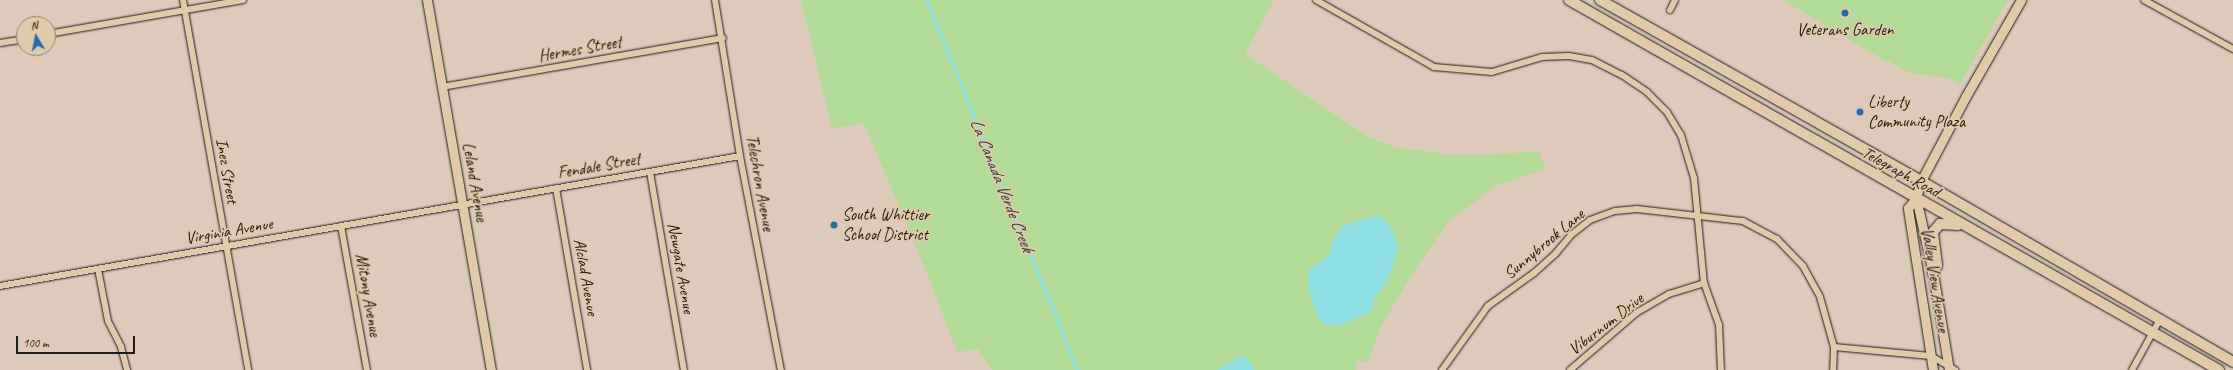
<!DOCTYPE html>
<style>
body{margin:0}
#map{position:relative;width:2233px;height:370px;overflow:hidden;background:#ddcabb;font-family:Caveat,sans-serif}
div>[style]{position:absolute}
[style*='--x']{left:calc(var(--x)*1px);top:calc(var(--y)*1px);width:calc(var(--w)*1px);rotate:calc(var(--a)*1deg)}
.green>*{inset:0;background:#b2db97}
.water>*{inset:0;background:#8ee0e5}
.stream>*{height:2.5px;margin:-1.25px;padding:0 1.25px;transform-origin:1.25px;border-radius:1.25px;background:#8ee0e5}
.roads{filter:drop-shadow(0 0 1px #1c1c1c) drop-shadow(0 0 1px #1c1c1c)}
.street>*{height:6px;margin:-3px;padding:0 3px;transform-origin:3px;border-radius:3px;background:#e0caaa}
.secondary>*{height:9px;margin:-4.5px;padding:0 4.5px;transform-origin:4.5px;border-radius:4.5px;background:#e0caaa}
.primary>*{height:10px;margin:-5px;padding:0 5px;transform-origin:5px;border-radius:5px;background:#e0caaa}
.dots>*{width:11px;height:11px;translate:-50% -50%;box-sizing:border-box;border:2px solid #e0caaa;border-radius:50%}
span{translate:-50% -50%;white-space:nowrap;text-align:center;line-height:1.15;-webkit-text-stroke:3.5px #e0caaa;paint-order:stroke}
.poi-label{font-size:17px;color:#1c1c1c}
.left{translate:0 -50%;text-align:left}
.street-label{font-size:17px;color:#1c1c1c}
.water-label{font-size:18px;color:#334344;font-style:italic}
.north{position:absolute;left:16px;top:16px;width:40px;height:40px;box-sizing:border-box;background:#e0caaa;border:1px solid #928471;border-radius:50%;rotate:350deg;font-size:11px;font-weight:700;line-height:16px;text-align:center;color:#1c1c1c}
.north::after{content:'';display:block;margin:auto;width:14px;height:18px;background:#1f6fb2;clip-path:polygon(50% 0,100% 100%,50% 72%,0 100%)}
.scale{position:absolute;left:16px;top:336px;width:119px;height:18px;box-sizing:border-box;border:2px solid #1c1c1c;border-top:0;padding-left:5px;font-size:12px;line-height:14px;white-space:nowrap;color:#1c1c1c;-webkit-text-stroke:3px #e0caaa;paint-order:stroke}
</style>
<div id="map">
<div class="green">
<div style="clip-path:polygon(801px 0,1274px 0,1245px 54px,1368px 137px,1397px 148px,1454px 155px,1540px 152px,1545px 169px,1496px 186px,1449px 221px,1410px 277px,1381px 327px,1368px 362px,1357px 361px,1356px 370px,992px 370px,978px 349px,957px 352px,931px 283px,864px 123px,832px 129px)"></div>
<div style="clip-path:polygon(1783px 0,2008px 0,1960px 84px,1947px 78px,1910px 73px,1887px 60px,1887px 62px)"></div>
</div>
<div class="water">
<div style="clip-path:polygon(1379px 215px,1389px 224px,1399px 248px,1387px 281px,1374px 298px,1372px 310px,1368px 313px,1340px 325px,1324px 325px,1316px 314px,1308px 285px,1309px 270px,1330px 254px,1331px 245px,1342px 226px)"></div>
<div style="clip-path:polygon(1242px 356px,1248px 359px,1255px 370px,1216px 370px)"></div>
</div>
<div class="stream">
<div style="--x:927;--y:0;--w:400;--a:67.8"></div>
</div>
<div class="roads">
<div class="street">
<div style="--x:183;--y:0;--w:376;--a:80"></div>
<div style="--x:715;--y:0;--w:158;--a:80.9"></div>
<div style="--x:740;--y:156;--w:218;--a:79.2"></div>
<div style="--x:1316;--y:0;--w:136;--a:29.6"></div>
<div style="--x:1434;--y:67;--w:58;--a:4.9"></div>
<div style="--x:1492;--y:72;--w:52;--a:-16.7"></div>
<div style="--x:1542;--y:57;--w:27;--a:-2"></div>
<div style="--x:1569;--y:56;--w:23;--a:10"></div>
<div style="--x:1592;--y:60;--w:34;--a:27"></div>
<div style="--x:1622;--y:75;--w:30;--a:34"></div>
<div style="--x:1647;--y:92;--w:28;--a:45"></div>
<div style="--x:1667;--y:112;--w:27;--a:59"></div>
<div style="--x:1681;--y:135;--w:45;--a:73.2"></div>
<div style="--x:1694;--y:178;--w:105;--a:84.6"></div>
<div style="--x:1704;--y:283;--w:45;--a:70.3"></div>
<div style="--x:1719;--y:325;--w:45;--a:87.5"></div>
<div style="--x:2144;--y:0;--w:102;--a:28.8"></div>
<div style="--x:1670;--y:10;--w:11;--a:-63"></div>
<div style="--x:48;--y:34;--w:198;--a:-9.9"></div>
<div style="--x:0;--y:43;--w:24;--a:-9"></div>
<div style="--x:442;--y:87;--w:285;--a:-9.9"></div>
<div style="--x:650;--y:172;--w:201;--a:80.3"></div>
<div style="--x:556;--y:188;--w:185;--a:80.3"></div>
<div style="--x:341;--y:226;--w:146;--a:79.8"></div>
<div style="--x:98;--y:269;--w:53;--a:79.1"></div>
<div style="--x:108;--y:321;--w:29;--a:63"></div>
<div style="--x:121;--y:347;--w:24;--a:75"></div>
<div style="--x:0;--y:286;--w:751;--a:-9.96"></div>
<div style="--x:1834;--y:347;--w:97;--a:5.3"></div>
<div style="--x:1931;--y:356;--w:28;--a:30"></div>
<div style="--x:1442;--y:370;--w:79;--a:-54.3"></div>
<div style="--x:1488;--y:306;--w:57;--a:-35.7"></div>
<div style="--x:1534;--y:273;--w:30;--a:-42"></div>
<div style="--x:1556;--y:253;--w:23;--a:-50"></div>
<div style="--x:1571;--y:235;--w:24;--a:-38"></div>
<div style="--x:1590;--y:220;--w:27;--a:-20"></div>
<div style="--x:1615;--y:211;--w:22;--a:-5"></div>
<div style="--x:1637;--y:209;--w:107;--a:6.5"></div>
<div style="--x:1743;--y:221;--w:38;--a:28"></div>
<div style="--x:1777;--y:239;--w:37;--a:46"></div>
<div style="--x:1803;--y:266;--w:35;--a:61"></div>
<div style="--x:1820;--y:297;--w:52;--a:74.4"></div>
<div style="--x:1834;--y:347;--w:23;--a:92"></div>
<div style="--x:1570;--y:370;--w:87;--a:-40.8"></div>
<div style="--x:1636;--y:313;--w:38;--a:-30"></div>
<div style="--x:1669;--y:294;--w:37;--a:-17"></div>
<div style="--x:2132;--y:370;--w:56;--a:-61.1"></div>
</div>
<div class="secondary">
<div style="--x:427;--y:0;--w:375;--a:80.2"></div>
<div style="--x:1916;--y:198;--w:77;--a:77.2"></div>
<div style="--x:1933;--y:273;--w:98;--a:80.6"></div>
<div style="--x:1933;--y:370;--w:164;--a:-98.8"></div>
<div style="--x:1908;--y:208;--w:13;--a:-51"></div>
<div style="--x:1916;--y:198;--w:18;--a:-74"></div>
<div style="--x:1921;--y:181;--w:96;--a:-62.1"></div>
<div style="--x:1966;--y:96;--w:111;--a:-60.2"></div>
</div>
<div class="primary">
<div style="--x:1569;--y:0;--w:748;--a:29.65"></div>
<div style="--x:1600;--y:0;--w:369;--a:29.4"></div>
<div style="--x:1921;--y:181;--w:361;--a:30.1"></div>
<div style="--x:1933;--y:273;--w:9;--a:-63"></div>
<div style="--x:1937;--y:265;--w:33;--a:-97"></div>
<div style="--x:1933;--y:232;--w:11;--a:-49"></div>
<div style="--x:1940;--y:224;--w:18;--a:3"></div>
</div>
</div>
<div class="dots">
<div style="left:1845px;top:13px;background:#1f6fb2"></div>
<div style="left:1860px;top:112px;background:#1f6fb2"></div>
<div style="left:834px;top:225px;background:#1f6fb2"></div>
</div>
<div class="poi-label">
<span style="left:1845px;top:30px">Veterans Garden</span>
<span class="left" style="left:1868px;top:112px">Liberty<br>Community Plaza</span>
<span class="left" style="left:842px;top:225px">South Whittier<br>School District</span>
</div>
<div class="street-label">
<span style="left:580px;top:49px;rotate:-10deg">Hermes Street</span>
<span style="left:599px;top:166px;rotate:-10deg">Fendale Street</span>
<span style="left:227px;top:171px;rotate:80deg">Inez Street</span>
<span style="left:1901px;top:172px;rotate:29deg">Telegraph Road</span>
<span style="left:475px;top:182px;rotate:80deg">Leland Avenue</span>
<span style="left:760px;top:183px;rotate:80deg">Telechron Avenue</span>
<span style="left:229px;top:231px;rotate:-10deg">Virginia Avenue</span>
<span style="left:1544px;top:244px;rotate:-40deg">Sunnybrook Lane</span>
<span style="left:681px;top:268px;rotate:80deg">Newgate Avenue</span>
<span style="left:586px;top:277px;rotate:80deg">Alclad Avenue</span>
<span style="left:1935px;top:280px;rotate:81deg">Valley View Avenue</span>
<span style="left:368px;top:295px;rotate:80deg">Mitony Avenue</span>
<span style="left:1606px;top:324px;rotate:-38deg">Viburnum Drive</span>
</div>
<div class="water-label">
<span style="left:1002px;top:185px;rotate:68deg">La Canada Verde Creek</span>
</div>
<div class="north">N</div>
<div class="scale">100 m</div>
</div>
